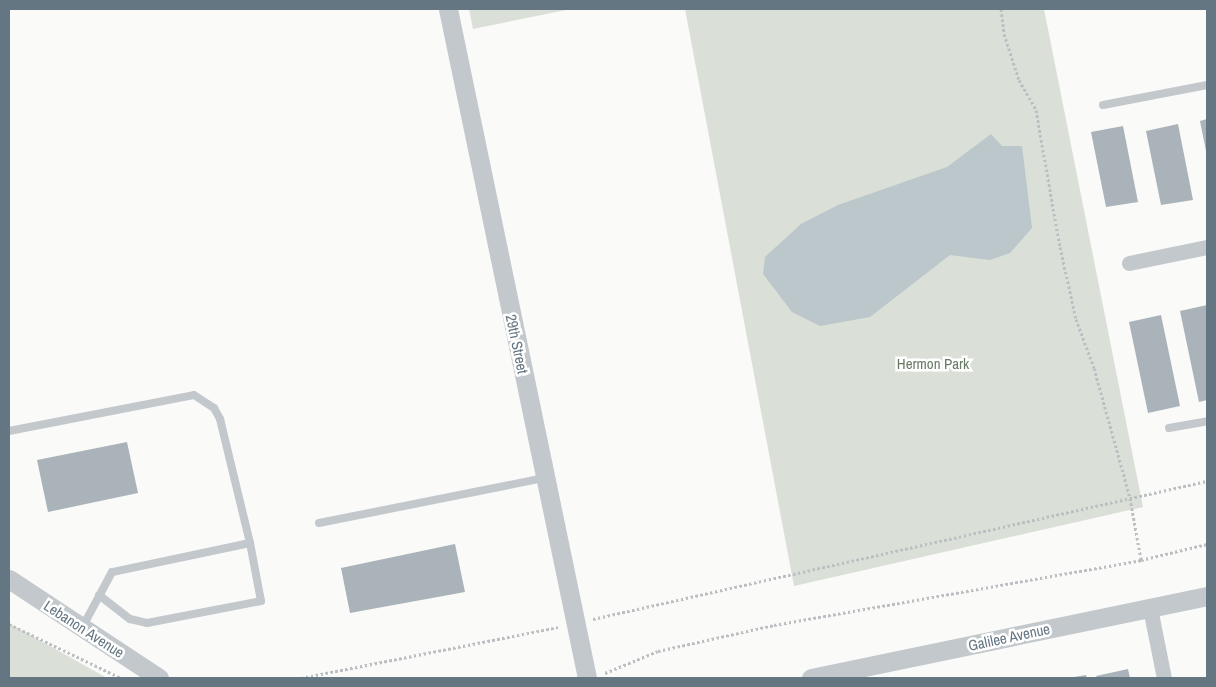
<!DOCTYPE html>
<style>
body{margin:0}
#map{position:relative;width:1216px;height:687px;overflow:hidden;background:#fafaf8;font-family:"Archivo Narrow",sans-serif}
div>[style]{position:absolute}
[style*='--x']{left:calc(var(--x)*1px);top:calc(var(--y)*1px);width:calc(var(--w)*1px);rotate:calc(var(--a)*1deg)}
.green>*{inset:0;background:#dadfd7}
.water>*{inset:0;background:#bbc7cb}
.building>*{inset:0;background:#aab3b9}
.path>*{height:3px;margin-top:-1.5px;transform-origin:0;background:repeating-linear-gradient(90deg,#bbbfc2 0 2.5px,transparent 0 5px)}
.service>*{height:8px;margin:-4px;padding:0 4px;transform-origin:4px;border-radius:4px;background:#c3c8cc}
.minor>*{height:15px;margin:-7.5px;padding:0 7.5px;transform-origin:7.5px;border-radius:7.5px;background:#c3c8cc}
.tertiary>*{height:19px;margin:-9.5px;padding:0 9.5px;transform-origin:9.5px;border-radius:9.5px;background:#c3c8cc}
span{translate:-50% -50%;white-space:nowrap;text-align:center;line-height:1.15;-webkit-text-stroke:5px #fff;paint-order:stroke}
.street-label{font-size:15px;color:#657683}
.park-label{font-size:15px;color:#687a64}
.frame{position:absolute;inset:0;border:10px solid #657683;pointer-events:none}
</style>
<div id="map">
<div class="green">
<div style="clip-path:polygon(469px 9px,571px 9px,473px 29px)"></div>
<div style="clip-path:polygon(685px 9px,1044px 9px,1143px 507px,794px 586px)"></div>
<div style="clip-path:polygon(9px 623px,107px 678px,9px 678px)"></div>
</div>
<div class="water">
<div style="clip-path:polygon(991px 134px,1002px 146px,1022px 146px,1032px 228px,1010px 253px,990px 260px,950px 255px,870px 317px,820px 326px,792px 312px,763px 274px,765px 257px,801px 224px,838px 205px,947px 167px)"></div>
</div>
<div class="building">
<div style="clip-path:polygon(1207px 119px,1207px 150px,1206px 151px,1200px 121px)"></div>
<div style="clip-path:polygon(1178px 124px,1193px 200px,1161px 205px,1146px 131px)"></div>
<div style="clip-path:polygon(1123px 126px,1138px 202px,1106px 207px,1091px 132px)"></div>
<div style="clip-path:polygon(1207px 305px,1207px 400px,1199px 402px,1180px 311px)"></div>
<div style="clip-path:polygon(1161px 315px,1180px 406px,1148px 413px,1129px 322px)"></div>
<div style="clip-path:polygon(127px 442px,138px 493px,48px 512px,37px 460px)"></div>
<div style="clip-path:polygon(455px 544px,465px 592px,350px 613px,341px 568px)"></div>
<div style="clip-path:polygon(1128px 669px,1130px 678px,1097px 678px,1096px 676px)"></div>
<div style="clip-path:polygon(1086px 675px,1087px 678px,1074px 678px,1074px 677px)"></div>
</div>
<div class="path">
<div style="--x:1001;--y:9;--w:25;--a:83"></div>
<div style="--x:1004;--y:34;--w:48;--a:71.9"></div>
<div style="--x:1019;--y:80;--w:34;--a:60"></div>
<div style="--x:1036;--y:110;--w:139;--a:80.1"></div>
<div style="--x:1060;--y:247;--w:74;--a:77.5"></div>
<div style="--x:1076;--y:319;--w:52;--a:69.8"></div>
<div style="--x:1094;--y:368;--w:135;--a:74.5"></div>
<div style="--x:1130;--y:498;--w:63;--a:79.9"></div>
<div style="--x:593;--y:619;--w:629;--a:-12.67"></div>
<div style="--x:9;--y:624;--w:124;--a:25.7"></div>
<div style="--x:605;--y:673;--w:57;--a:-22.5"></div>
<div style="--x:658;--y:651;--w:119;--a:-12.6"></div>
<div style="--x:774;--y:625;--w:373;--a:-10"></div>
<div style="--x:1141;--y:560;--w:68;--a:-13.6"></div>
<div style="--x:301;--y:678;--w:262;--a:-11.2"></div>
</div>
<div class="service">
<div style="--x:1103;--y:105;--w:106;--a:-10.9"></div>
<div style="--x:1169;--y:428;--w:39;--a:-10"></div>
<div style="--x:9;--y:431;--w:188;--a:-11"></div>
<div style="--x:194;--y:395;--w:24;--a:33"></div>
<div style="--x:214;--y:408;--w:13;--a:61"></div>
<div style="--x:220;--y:419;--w:128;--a:76.4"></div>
<div style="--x:250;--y:543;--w:141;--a:168.1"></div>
<div style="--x:112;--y:572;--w:64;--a:118.2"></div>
<div style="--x:319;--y:523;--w:230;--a:-11.3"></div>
<div style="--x:99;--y:595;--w:39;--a:38"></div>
<div style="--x:130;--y:619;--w:17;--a:13"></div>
<div style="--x:147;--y:623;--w:116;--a:-10.9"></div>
<div style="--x:261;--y:601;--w:59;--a:-100.7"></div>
</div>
<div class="minor">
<div style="--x:1129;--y:263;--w:80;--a:-11.6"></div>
<div style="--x:1150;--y:608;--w:71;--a:78.7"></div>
</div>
<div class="tertiary">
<div style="--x:448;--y:9;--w:683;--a:78.26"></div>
<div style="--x:9;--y:579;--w:180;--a:33.4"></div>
<div style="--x:811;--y:678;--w:404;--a:-11.7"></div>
</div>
<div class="street-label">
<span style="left:517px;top:344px;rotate:78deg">29th Street</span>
<span style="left:84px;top:629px;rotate:33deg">Lebanon Avenue</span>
<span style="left:1009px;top:637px;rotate:-12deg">Galilee Avenue</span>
</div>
<div class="park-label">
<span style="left:933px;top:364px">Hermon Park</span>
</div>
<div class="frame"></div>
</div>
